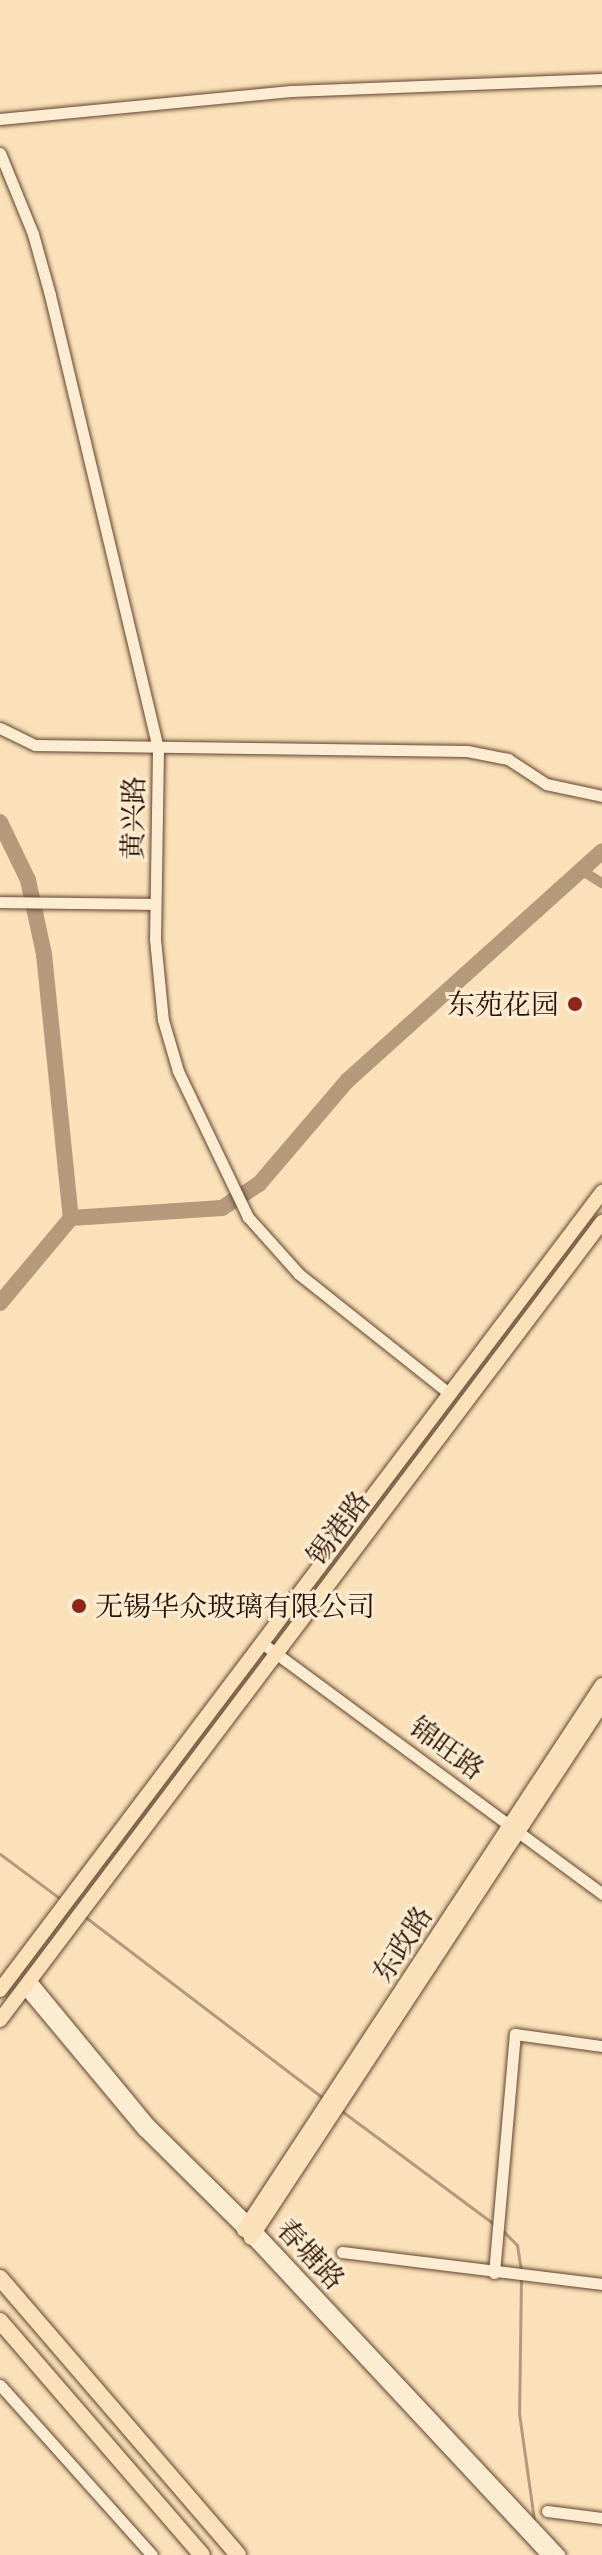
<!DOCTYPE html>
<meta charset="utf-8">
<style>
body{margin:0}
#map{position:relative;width:602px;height:2555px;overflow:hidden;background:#fae1b9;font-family:"Gentium Book Plus","Noto Serif SC",serif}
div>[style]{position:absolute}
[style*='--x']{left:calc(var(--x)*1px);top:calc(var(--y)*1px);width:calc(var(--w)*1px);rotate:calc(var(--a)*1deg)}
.stream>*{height:3px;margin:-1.5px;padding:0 1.5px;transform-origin:1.5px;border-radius:1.5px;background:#b4997a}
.canal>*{height:10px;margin:-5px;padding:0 5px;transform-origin:5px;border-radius:5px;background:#b4997a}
.river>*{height:16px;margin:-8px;padding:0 8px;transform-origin:8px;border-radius:8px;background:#b4997a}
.roads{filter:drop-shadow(0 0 2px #60422e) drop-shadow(0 0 2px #60422e)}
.minor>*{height:11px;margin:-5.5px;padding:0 5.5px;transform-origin:5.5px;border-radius:5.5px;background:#fcecd2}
.major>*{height:14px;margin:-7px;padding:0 7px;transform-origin:7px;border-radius:7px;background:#fae1b9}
.highway>*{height:16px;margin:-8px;padding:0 8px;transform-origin:8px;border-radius:8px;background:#fae1b9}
.dots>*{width:22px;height:22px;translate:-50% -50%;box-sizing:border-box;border:4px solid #fcecd2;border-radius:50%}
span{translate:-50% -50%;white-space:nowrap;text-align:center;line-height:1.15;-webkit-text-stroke:6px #fcecd2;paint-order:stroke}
.street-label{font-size:28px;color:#2c0d00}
.poi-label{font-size:28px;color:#2c0d00}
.right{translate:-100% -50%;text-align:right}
.left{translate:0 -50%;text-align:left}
</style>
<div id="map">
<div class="stream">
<div style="--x:0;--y:1854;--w:77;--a:36.6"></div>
<div style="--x:84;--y:1916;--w:300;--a:37.3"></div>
<div style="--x:339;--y:2109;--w:193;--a:36.6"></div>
<div style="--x:503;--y:2231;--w:20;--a:45"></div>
<div style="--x:517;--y:2245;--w:24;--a:81"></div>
<div style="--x:521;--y:2276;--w:137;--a:90.8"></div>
<div style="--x:519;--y:2413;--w:108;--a:82"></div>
</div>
<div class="canal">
<div style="--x:581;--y:870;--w:25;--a:32"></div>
</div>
<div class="river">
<div style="--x:0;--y:822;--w:64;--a:64.2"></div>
<div style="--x:28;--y:880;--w:76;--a:77.8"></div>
<div style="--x:44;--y:954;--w:265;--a:84.2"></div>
<div style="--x:0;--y:1303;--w:111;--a:-50.1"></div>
<div style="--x:71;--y:1218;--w:151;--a:-3.8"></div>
<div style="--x:222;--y:1208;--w:44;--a:-33"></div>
<div style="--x:259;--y:1184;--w:135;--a:-49.5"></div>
<div style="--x:347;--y:1081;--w:343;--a:-42"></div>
</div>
<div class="roads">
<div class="minor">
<div style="--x:0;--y:119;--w:292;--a:-5.5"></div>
<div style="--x:291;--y:91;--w:311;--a:-2.2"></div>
<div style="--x:0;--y:153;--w:87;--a:67.8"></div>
<div style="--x:33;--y:234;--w:63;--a:74.4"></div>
<div style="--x:50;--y:295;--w:468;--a:76.6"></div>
<div style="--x:158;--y:750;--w:189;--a:90.9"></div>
<div style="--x:155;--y:939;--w:81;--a:84.4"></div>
<div style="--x:163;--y:1020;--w:53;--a:73.6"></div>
<div style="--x:178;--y:1071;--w:162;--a:64.4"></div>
<div style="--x:248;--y:1217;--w:76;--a:48.2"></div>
<div style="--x:299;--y:1274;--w:193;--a:38.5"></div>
<div style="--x:0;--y:728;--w:39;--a:26"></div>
<div style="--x:35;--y:745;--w:432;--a:0.8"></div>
<div style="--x:467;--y:751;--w:42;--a:11"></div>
<div style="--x:508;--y:759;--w:45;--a:33.3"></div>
<div style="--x:546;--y:784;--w:57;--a:12.1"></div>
<div style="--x:0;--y:902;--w:155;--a:0.7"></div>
<div style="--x:262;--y:1643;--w:423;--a:36.4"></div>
<div style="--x:31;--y:1981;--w:185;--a:50.5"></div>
<div style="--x:149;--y:2124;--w:142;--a:44.7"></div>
<div style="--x:250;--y:2224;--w:453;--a:46.9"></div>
<div style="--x:25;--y:1989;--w:184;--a:50.1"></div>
<div style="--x:143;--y:2130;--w:142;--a:44.7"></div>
<div style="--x:244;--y:2230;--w:444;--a:47"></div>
<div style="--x:342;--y:2252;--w:262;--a:7"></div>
<div style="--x:494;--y:2273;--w:240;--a:-85"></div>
<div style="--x:515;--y:2034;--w:88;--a:7.9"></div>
<div style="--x:0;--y:2385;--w:228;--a:48.2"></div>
<div style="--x:547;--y:2511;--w:55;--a:7.3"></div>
</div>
<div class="major">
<div style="--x:0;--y:1990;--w:1000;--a:-52.97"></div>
<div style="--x:0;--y:2020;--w:1000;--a:-52.97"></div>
<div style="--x:244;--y:2230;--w:652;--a:-56.7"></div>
<div style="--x:251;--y:2238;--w:639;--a:-56.68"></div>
</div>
<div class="highway">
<div style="--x:0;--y:2278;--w:365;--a:49.3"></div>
<div style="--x:0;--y:2321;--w:309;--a:49.2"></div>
</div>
</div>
<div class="dots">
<div style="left:575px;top:1004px;background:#8f2418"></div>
<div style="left:79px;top:1606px;background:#8f2418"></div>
</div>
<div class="street-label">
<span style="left:133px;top:818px;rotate:-89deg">黄兴路</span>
<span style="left:338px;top:1528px;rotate:-53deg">锡港路</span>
<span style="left:447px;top:1748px;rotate:36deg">锦旺路</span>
<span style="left:402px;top:1944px;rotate:-57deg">东政路</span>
<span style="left:311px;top:2254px;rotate:47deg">春塘路</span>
</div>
<div class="poi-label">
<span class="right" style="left:559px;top:1004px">东苑花园</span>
<span class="left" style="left:95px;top:1606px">无锡华众玻璃有限公司</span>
</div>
</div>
